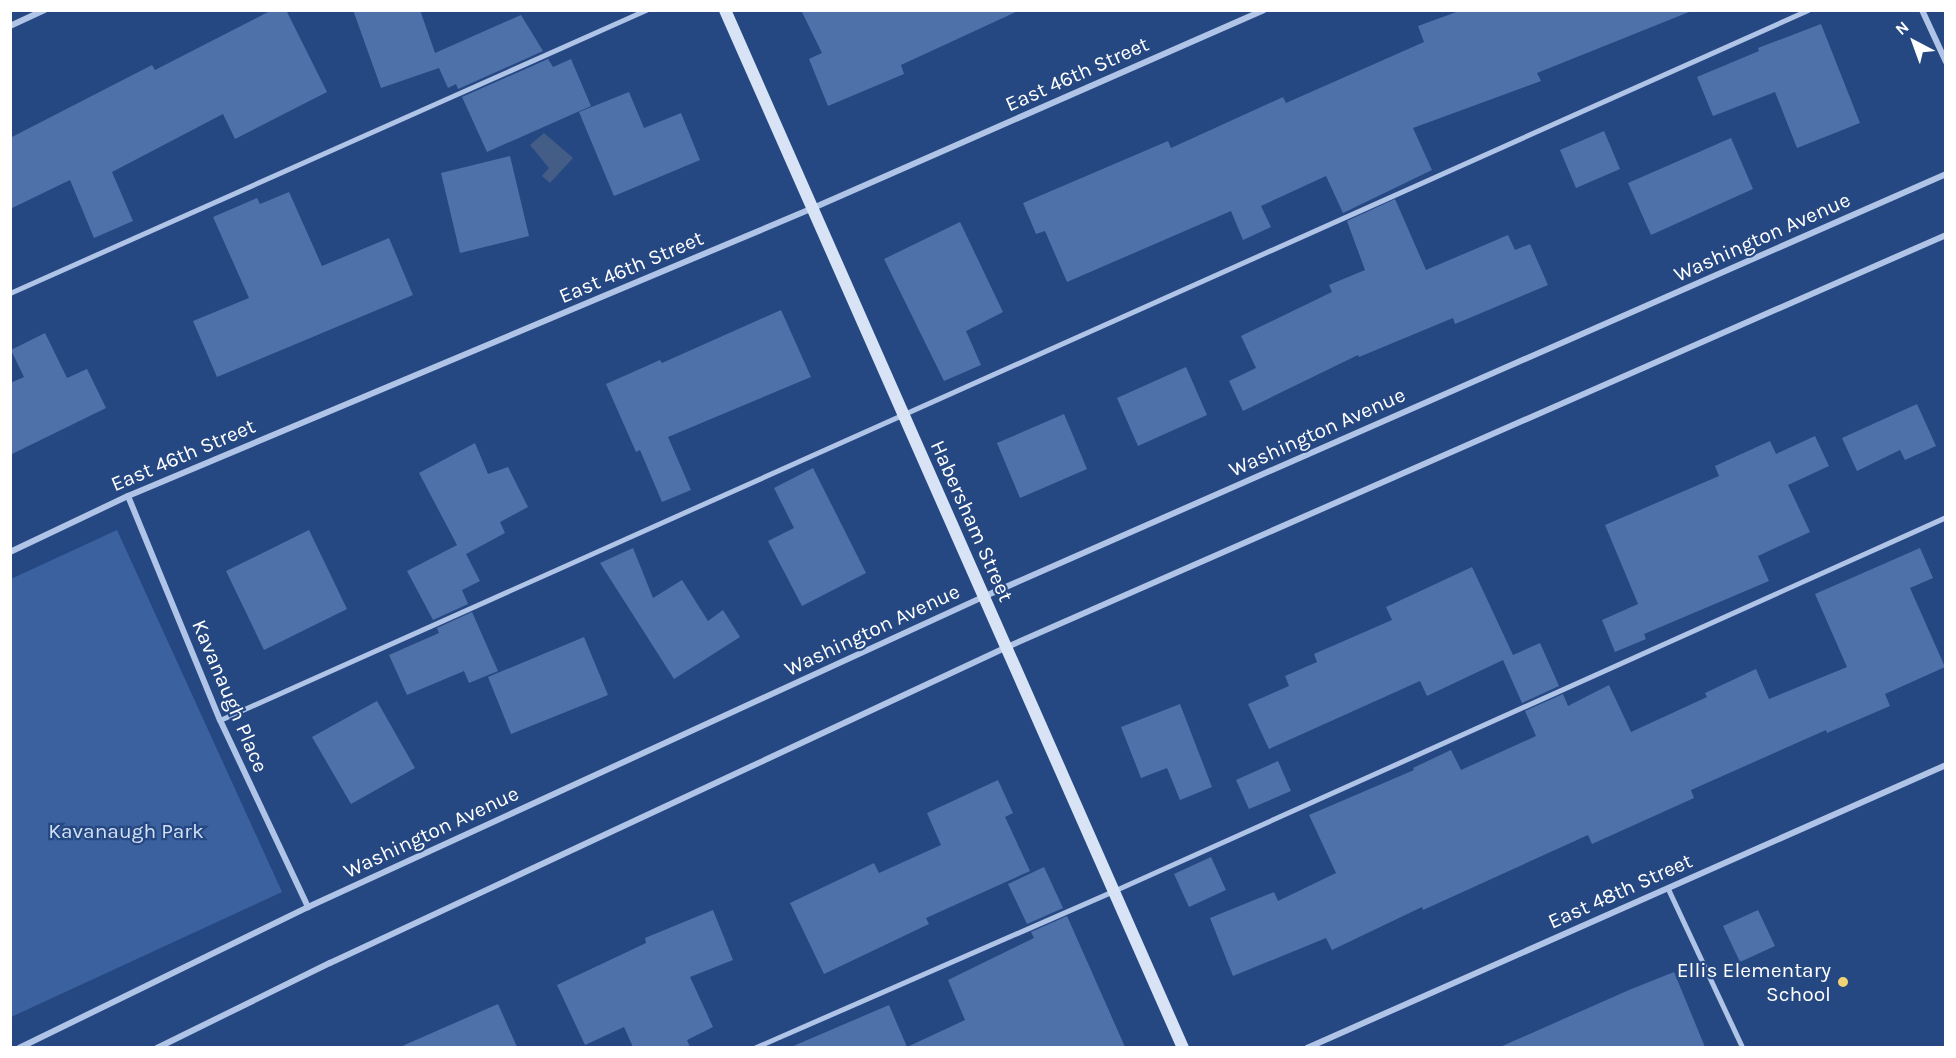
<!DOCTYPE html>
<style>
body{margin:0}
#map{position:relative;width:1956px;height:1058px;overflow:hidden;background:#264882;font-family:Karla,sans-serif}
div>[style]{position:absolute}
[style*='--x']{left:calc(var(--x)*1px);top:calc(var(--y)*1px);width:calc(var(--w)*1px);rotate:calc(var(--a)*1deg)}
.green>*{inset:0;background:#3b619f}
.water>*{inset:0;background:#445d86}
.building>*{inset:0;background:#4f71aa}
.lane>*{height:4.5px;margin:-2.25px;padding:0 2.25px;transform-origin:2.25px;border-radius:2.25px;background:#afc4e7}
.street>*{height:6px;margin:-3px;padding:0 3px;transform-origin:3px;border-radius:3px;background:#afc4e7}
.secondary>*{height:12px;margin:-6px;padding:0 6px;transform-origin:6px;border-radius:6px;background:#d8e3f6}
.dots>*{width:16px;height:16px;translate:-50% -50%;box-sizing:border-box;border:3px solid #264882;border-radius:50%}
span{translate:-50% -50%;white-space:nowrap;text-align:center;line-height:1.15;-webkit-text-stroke:4.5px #264882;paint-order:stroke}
.street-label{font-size:21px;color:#fff}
.park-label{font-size:21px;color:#d2e0f5}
.poi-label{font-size:21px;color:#fff}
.right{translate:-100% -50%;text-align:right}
.frame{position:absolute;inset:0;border:12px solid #fff;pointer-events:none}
.north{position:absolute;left:1884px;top:12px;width:60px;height:60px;-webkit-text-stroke:4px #264882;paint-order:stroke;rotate:319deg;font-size:16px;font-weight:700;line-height:24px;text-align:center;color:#fff}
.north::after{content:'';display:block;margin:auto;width:21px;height:27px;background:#fff;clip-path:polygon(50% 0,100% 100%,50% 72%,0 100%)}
</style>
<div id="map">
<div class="green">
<div style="clip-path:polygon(117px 530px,282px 892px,11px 1017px,11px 579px)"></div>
</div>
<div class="water">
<div style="clip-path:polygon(544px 133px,573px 158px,550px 183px,542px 176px,549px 168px,530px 145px)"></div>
</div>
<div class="building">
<div style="clip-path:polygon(272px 10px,286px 10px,327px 92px,235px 139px,223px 114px,112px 172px,133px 221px,94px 238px,70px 180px,10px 209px,10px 138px,152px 65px,155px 70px)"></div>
<div style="clip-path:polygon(353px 10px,420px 10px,435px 53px,521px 15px,543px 51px,458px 89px,456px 84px,448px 88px,439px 68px,381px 88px)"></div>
<div style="clip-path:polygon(801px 10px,1020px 10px,901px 65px,904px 74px,828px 106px,809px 59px,822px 53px)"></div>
<div style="clip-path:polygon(1462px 10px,1689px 12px,1537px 73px,1541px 81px,1413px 128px,1432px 170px,1343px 213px,1326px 176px,1261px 206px,1271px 227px,1243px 240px,1231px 211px,1067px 282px,1045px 231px,1036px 234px,1023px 203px,1168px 141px,1171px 148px,1283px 97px,1286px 103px,1424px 42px,1418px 26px)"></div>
<div style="clip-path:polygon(1821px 24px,1860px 123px,1797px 148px,1775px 92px,1713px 116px,1697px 77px,1759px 51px,1758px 48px)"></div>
<div style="clip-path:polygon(548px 59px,553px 67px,571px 59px,591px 106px,487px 152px,462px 97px)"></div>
<div style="clip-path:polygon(629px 92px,644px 128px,681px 113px,700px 160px,614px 196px,579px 112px)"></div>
<div style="clip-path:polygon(1604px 131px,1620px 169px,1576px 188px,1560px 150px)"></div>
<div style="clip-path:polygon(1731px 138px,1753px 189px,1651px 235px,1628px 183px)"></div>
<div style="clip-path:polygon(510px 156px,529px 236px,460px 253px,441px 173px)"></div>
<div style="clip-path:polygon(289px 192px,322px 266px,389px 238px,413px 295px,217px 377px,193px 321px,249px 298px,213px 217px,257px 198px,260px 204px)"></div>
<div style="clip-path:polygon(1395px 199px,1426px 270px,1508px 235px,1515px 250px,1530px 244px,1548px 285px,1455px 324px,1453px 318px,1359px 357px,1358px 355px,1243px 411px,1229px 381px,1256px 368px,1241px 336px,1332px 292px,1329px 285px,1365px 270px,1347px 221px)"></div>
<div style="clip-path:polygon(960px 222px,1003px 312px,966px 331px,981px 365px,944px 381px,884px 259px)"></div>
<div style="clip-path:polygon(781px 310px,811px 377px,668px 437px,691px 490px,662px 502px,640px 450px,636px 452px,606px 384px,660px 360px,662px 363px)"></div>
<div style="clip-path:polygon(45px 333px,67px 378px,87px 369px,106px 408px,10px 455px,10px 383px,24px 377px,11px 350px)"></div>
<div style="clip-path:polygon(1186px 367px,1207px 415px,1138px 446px,1117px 398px)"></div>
<div style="clip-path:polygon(1917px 404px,1936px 446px,1905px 460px,1900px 450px,1857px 471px,1842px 438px)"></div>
<div style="clip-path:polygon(1064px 414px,1087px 469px,1020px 498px,997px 443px)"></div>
<div style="clip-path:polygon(1815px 436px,1829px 466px,1788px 485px,1810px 532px,1758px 556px,1769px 581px,1644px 634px,1646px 639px,1615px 652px,1602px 620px,1638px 604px,1605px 525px,1719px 476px,1715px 466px,1770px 441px,1776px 454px)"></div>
<div style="clip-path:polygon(475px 443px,488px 474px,508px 467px,528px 507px,500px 522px,505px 533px,466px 554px,480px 581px,462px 590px,468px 604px,433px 620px,407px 571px,457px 545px,419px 473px)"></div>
<div style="clip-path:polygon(813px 468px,866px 573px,802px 606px,768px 541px,794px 528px,774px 488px)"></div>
<div style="clip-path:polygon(309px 530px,347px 609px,264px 650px,226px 571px)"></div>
<div style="clip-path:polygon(633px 548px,653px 598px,682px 580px,708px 621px,723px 610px,740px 637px,674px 679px,600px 563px)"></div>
<div style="clip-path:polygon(1920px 548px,1933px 578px,1910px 588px,1945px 667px,1885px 694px,1890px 706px,1827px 733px,1826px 730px,1691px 790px,1694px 798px,1592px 844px,1588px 835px,1423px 910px,1422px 907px,1332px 950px,1326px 938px,1233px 976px,1210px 918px,1274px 892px,1278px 901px,1336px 873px,1309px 815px,1414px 770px,1413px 768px,1451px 750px,1461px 770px,1536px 736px,1525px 711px,1563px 694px,1568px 706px,1609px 685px,1631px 732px,1707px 697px,1705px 693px,1756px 669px,1769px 699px,1847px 667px,1815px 594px)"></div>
<div style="clip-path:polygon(1472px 567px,1513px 655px,1540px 643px,1559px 686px,1522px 703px,1503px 660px,1427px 696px,1420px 681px,1269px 749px,1248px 704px,1289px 686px,1285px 676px,1317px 662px,1314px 654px,1392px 620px,1386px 607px)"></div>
<div style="clip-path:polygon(472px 612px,498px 671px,469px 683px,464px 671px,407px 695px,389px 655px,439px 633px,437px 628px)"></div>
<div style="clip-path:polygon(584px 637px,608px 695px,511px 734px,488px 677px)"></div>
<div style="clip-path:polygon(377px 701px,415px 768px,351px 804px,312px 737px)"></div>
<div style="clip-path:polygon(1180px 704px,1212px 787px,1180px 800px,1167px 768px,1141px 778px,1121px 727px)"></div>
<div style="clip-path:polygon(1278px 761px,1291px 791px,1249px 809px,1236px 780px)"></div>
<div style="clip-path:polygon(998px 780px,1013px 813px,1005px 817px,1030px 871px,926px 918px,929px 924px,824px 974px,790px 903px,874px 863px,879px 873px,941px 845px,927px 813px)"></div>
<div style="clip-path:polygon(1211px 857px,1226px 890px,1189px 907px,1174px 874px)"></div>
<div style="clip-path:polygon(1044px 867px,1063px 908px,1027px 924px,1008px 884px)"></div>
<div style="clip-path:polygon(713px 910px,733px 960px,690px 977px,713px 1027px,687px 1040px,690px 1047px,633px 1047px,624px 1027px,585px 1045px,557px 985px,646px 943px,645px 938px)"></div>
<div style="clip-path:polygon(1758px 910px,1775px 946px,1740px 962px,1723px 926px)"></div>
<div style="clip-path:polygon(1067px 916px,1125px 1047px,791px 1047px,889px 1005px,907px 1047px,965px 1020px,948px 980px,1034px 938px,1031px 932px)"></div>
<div style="clip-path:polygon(1674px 972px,1705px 1047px,1500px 1047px,1629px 990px)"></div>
<div style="clip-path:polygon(498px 1004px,517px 1047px,400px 1047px)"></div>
</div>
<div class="lane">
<div style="--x:10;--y:293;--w:696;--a:-23.99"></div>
<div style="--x:220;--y:720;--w:1739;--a:-24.09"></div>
<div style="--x:1668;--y:888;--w:177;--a:64.9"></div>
<div style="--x:754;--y:1048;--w:387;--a:-23.6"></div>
<div style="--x:1109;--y:893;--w:918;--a:-24.19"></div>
</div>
<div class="street">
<div style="--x:1922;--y:10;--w:57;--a:65.2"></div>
<div style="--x:10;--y:26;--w:38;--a:-25"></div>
<div style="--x:128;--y:496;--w:242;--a:67.7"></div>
<div style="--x:220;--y:720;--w:207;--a:64.8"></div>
<div style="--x:10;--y:552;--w:131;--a:-25.4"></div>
<div style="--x:128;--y:496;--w:743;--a:-22.8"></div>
<div style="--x:813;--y:208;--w:492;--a:-23.7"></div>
<div style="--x:19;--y:1048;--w:322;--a:-26"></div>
<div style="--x:308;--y:907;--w:743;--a:-24.67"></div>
<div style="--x:983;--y:597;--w:1052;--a:-23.71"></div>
<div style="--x:157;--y:1048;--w:193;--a:-26.2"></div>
<div style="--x:330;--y:963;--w:747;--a:-25.02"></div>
<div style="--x:1007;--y:647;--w:1025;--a:-23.69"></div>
<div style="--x:1307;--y:1048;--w:699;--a:-23.89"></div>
</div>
<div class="secondary">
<div style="--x:725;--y:10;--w:1135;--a:66.19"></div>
</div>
<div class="dots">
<div style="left:1843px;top:982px;background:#efd374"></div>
</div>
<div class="street-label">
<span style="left:1077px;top:74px;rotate:-24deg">East 46th Street</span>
<span style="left:1762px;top:237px;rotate:-24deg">Washington Avenue</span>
<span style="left:631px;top:267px;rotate:-23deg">East 46th Street</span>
<span style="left:1317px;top:432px;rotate:-24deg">Washington Avenue</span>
<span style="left:183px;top:455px;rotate:-23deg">East 46th Street</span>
<span style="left:972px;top:521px;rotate:66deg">Habersham Street</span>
<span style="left:872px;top:630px;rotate:-25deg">Washington Avenue</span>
<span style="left:230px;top:696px;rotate:67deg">Kavanaugh Place</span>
<span style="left:431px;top:832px;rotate:-25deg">Washington Avenue</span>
<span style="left:1620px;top:891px;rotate:-24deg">East 48th Street</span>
</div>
<div class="park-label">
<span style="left:126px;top:831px">Kavanaugh Park</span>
</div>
<div class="poi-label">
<span class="right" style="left:1831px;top:982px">Ellis Elementary<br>School</span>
</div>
<div class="frame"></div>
<div class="north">N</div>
</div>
